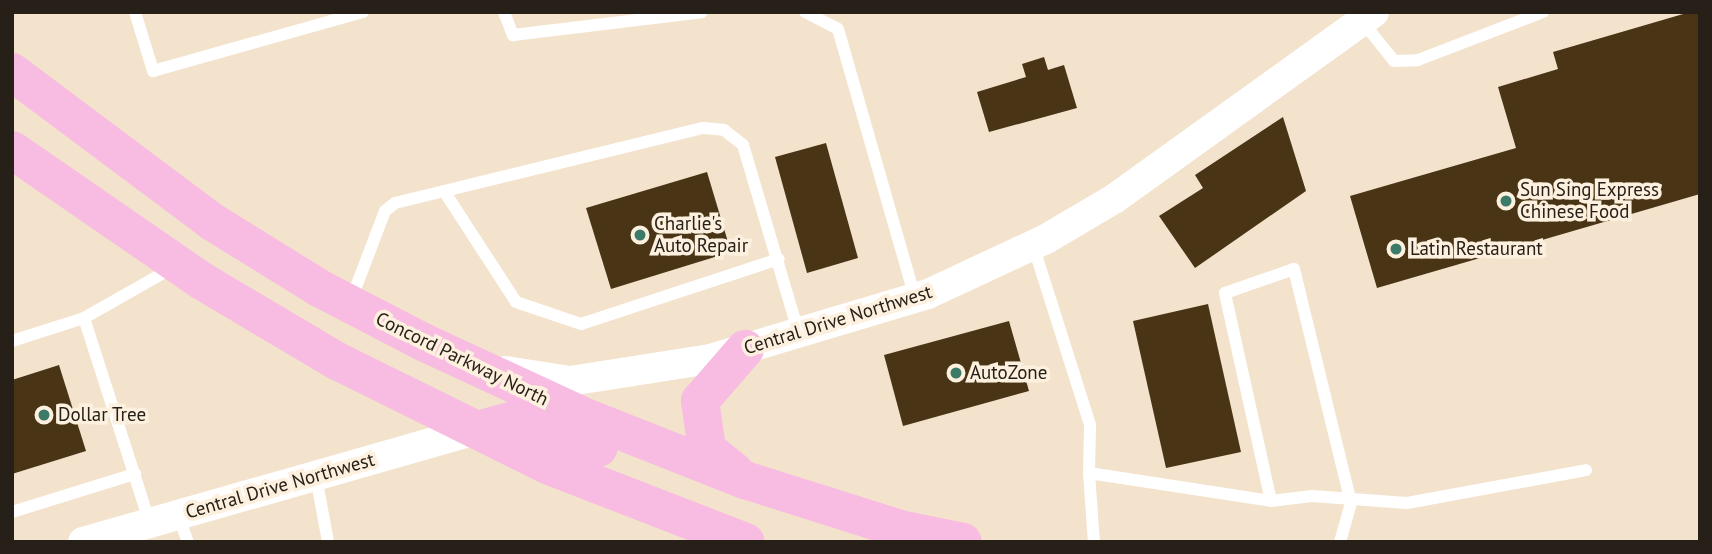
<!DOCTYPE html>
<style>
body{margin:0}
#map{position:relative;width:1712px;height:554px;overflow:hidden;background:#f3e2cc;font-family:"PT Sans",sans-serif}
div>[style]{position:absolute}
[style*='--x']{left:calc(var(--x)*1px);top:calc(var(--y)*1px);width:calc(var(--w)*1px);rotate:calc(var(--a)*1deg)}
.building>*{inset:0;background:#493516}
.service>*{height:12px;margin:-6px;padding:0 6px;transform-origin:6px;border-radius:6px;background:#fff}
.tertiary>*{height:30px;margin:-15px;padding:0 15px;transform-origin:15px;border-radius:15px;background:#fff}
.trunk>*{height:38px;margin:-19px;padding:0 19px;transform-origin:19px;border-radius:19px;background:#f8bbe2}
.dots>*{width:19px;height:19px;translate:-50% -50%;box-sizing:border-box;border:4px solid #fdf0de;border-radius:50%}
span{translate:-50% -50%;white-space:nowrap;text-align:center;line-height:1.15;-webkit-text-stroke:7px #fdf0de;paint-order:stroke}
.poi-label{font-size:19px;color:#262018}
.left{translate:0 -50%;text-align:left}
.street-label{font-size:19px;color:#262018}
.frame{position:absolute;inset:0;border:14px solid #262018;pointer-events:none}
</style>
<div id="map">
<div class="building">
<div style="clip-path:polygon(1690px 12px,1700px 12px,1700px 194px,1377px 288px,1350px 196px,1516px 148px,1498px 87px,1558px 69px,1553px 52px)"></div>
<div style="clip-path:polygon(1044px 57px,1048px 70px,1064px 65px,1077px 108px,989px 132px,977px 92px,1026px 77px,1022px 64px)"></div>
<div style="clip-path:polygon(1283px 117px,1306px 191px,1195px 268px,1159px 216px,1203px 188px,1195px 175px)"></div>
<div style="clip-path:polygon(826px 143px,858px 258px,807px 273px,775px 157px)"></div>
<div style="clip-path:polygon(707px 172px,731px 252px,611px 289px,586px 208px)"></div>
<div style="clip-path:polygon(1208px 304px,1241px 452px,1166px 468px,1133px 321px)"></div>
<div style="clip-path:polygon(1009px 321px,1029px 391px,903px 426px,884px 355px)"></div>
<div style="clip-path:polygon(59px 365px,86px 451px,12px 474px,12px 380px)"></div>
</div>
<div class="service">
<div style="--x:135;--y:12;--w:62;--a:73"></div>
<div style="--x:153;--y:71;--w:218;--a:-15.7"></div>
<div style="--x:504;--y:12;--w:25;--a:69"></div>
<div style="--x:513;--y:35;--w:190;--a:-6.9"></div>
<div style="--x:805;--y:12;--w:37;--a:27"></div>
<div style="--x:838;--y:29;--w:280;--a:74"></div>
<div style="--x:1362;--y:21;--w:51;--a:51.3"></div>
<div style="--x:1394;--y:61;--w:24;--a:-2"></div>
<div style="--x:1418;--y:60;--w:134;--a:-21"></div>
<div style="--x:444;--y:191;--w:132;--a:57"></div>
<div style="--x:516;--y:302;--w:69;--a:18.7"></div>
<div style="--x:581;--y:324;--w:208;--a:-18.2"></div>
<div style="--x:1033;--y:245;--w:189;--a:72.4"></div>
<div style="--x:1090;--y:425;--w:48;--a:91.2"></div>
<div style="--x:1089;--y:473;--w:184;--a:8.7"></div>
<div style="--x:1271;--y:501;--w:213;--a:-102.5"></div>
<div style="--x:1225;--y:293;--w:73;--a:-19.2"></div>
<div style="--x:1294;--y:269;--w:241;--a:76.3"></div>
<div style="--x:1351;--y:503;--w:41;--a:105.8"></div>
<div style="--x:351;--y:300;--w:95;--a:-69.1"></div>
<div style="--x:385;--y:211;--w:13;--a:-39"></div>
<div style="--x:395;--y:203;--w:317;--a:-13.7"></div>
<div style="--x:703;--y:128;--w:21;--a:5"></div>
<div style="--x:724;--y:130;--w:24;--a:38"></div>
<div style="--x:743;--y:145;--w:197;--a:73.5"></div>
<div style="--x:84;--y:318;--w:101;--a:-29.6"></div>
<div style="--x:12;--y:341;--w:76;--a:-17.7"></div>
<div style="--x:84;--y:318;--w:215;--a:72.2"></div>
<div style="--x:1089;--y:473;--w:69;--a:85.9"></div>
<div style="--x:316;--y:477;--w:66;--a:79.5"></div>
<div style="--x:1271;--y:501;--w:41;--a:-7"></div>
<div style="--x:1312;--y:496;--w:95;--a:4.2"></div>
<div style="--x:1407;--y:503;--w:182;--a:-10.4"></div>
<div style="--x:12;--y:512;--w:129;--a:-17.2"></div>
<div style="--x:178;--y:515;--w:29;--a:70"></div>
</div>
<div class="tertiary">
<div style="--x:505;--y:371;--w:66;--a:8.7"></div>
<div style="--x:570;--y:381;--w:142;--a:-8.9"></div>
<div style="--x:710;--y:359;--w:227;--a:-16.6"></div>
<div style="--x:928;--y:294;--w:130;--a:-25"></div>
<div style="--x:1046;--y:239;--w:79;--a:-30.5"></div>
<div style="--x:1114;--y:199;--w:320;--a:-35.7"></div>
<div style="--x:83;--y:542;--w:410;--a:-15.9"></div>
</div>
<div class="trunk">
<div style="--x:12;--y:72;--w:249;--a:36.8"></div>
<div style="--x:211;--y:221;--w:127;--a:31.8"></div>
<div style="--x:319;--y:288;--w:117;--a:27.4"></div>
<div style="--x:423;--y:342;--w:184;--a:24.8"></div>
<div style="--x:590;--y:419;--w:167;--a:21.5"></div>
<div style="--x:745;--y:480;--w:163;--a:17.5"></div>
<div style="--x:900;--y:529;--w:64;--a:11.7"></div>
<div style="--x:12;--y:150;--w:231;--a:34.6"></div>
<div style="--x:202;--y:281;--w:157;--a:30.7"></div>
<div style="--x:337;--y:361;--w:234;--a:26.3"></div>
<div style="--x:547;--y:465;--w:213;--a:21.2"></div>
<div style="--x:477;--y:430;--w:38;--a:-15"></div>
<div style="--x:514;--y:420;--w:89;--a:18.2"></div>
<div style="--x:735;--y:472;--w:36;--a:-141"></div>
<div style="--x:707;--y:449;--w:49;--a:-98.3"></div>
<div style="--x:700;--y:401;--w:69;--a:-49.1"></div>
</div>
<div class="dots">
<div style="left:1506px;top:201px;background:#3c7b68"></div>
<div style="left:640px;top:235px;background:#3c7b68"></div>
<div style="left:1396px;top:249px;background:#3c7b68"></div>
<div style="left:956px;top:373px;background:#3c7b68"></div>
<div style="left:44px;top:415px;background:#3c7b68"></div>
</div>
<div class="poi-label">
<span class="left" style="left:1520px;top:201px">Sun Sing Express<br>Chinese Food</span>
<span class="left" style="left:654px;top:235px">Charlie's<br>Auto Repair</span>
<span class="left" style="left:1410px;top:249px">Latin Restaurant</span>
<span class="left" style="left:970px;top:373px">AutoZone</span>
<span class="left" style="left:58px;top:415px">Dollar Tree</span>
</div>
<div class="street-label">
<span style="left:838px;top:320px;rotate:-17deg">Central Drive Northwest</span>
<span style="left:462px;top:359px;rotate:26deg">Concord Parkway North</span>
<span style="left:280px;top:486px;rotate:-16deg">Central Drive Northwest</span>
</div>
<div class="frame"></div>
</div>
